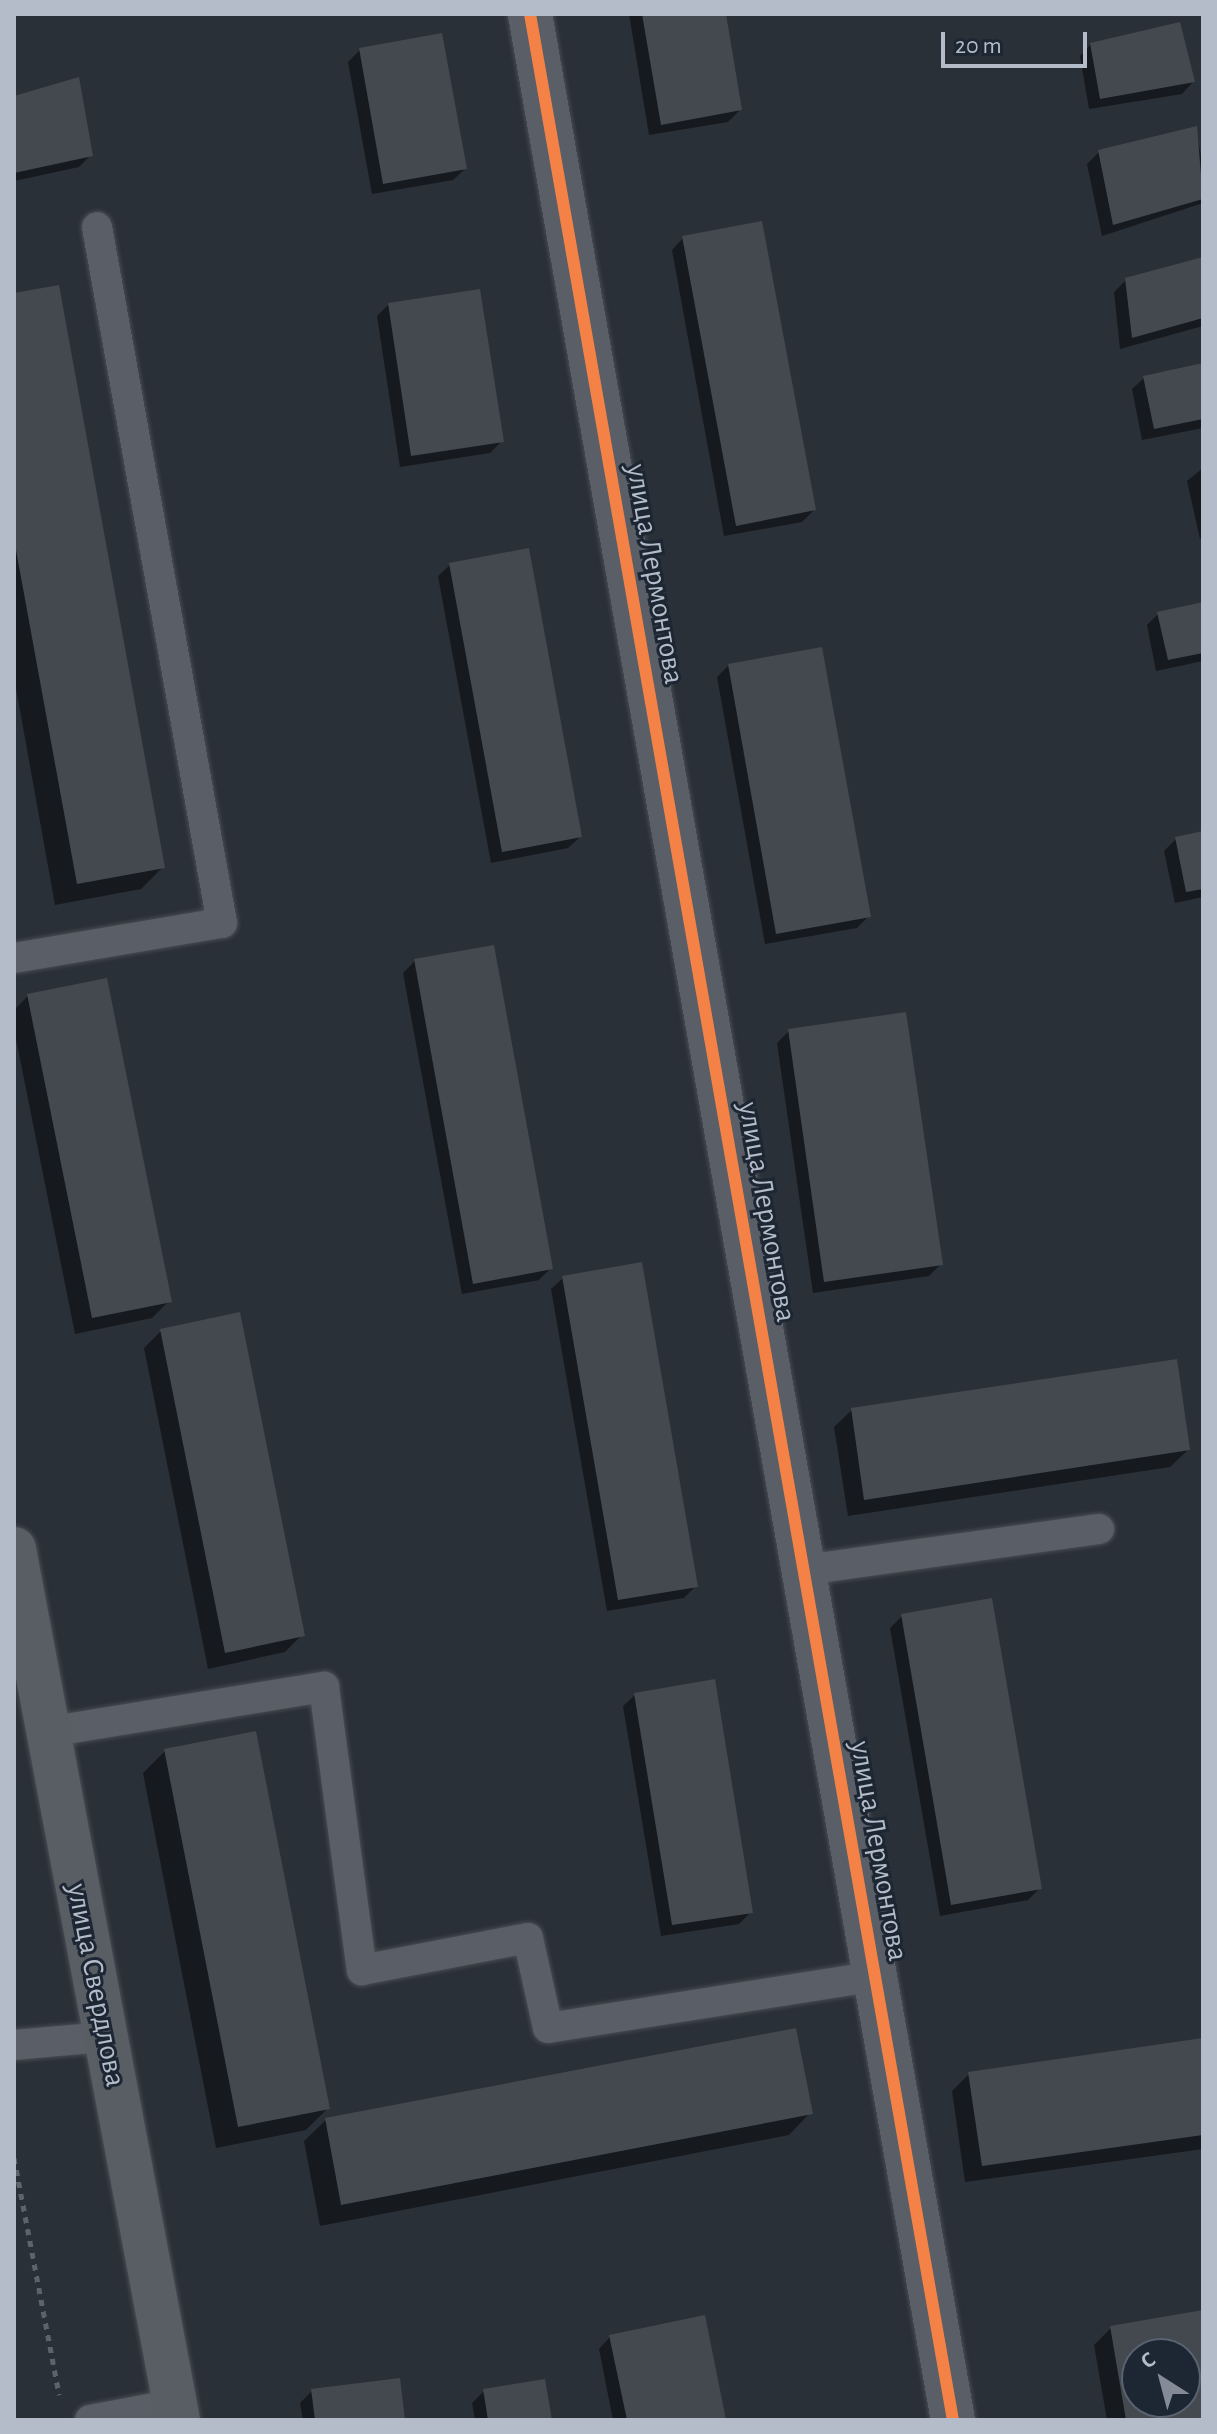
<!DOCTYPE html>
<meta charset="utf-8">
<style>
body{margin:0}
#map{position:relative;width:1217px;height:2434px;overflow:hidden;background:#2a3038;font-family:"Alegreya Sans",sans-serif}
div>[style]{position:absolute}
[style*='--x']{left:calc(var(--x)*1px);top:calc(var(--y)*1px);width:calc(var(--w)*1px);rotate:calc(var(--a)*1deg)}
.shadow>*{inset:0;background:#0007}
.building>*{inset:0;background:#444950}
.path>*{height:5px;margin-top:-2.5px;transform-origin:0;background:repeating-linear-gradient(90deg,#5d636a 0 6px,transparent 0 12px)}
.roads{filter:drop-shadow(0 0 2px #484c53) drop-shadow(0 0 2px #484c53)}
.service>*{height:30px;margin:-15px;padding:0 15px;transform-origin:15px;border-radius:15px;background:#5a5e66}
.minor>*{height:44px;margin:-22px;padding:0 22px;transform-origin:22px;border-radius:22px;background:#5a5e66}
.secondary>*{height:44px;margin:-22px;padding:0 22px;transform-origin:22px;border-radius:22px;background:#595d64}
.cycleway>*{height:12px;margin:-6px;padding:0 6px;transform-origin:6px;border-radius:6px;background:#f48246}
span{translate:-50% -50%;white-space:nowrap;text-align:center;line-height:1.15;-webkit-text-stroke:6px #1d2633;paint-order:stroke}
.street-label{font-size:30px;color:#b4bcc9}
.frame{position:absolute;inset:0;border:16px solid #b4bcc9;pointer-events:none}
.north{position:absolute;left:1121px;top:2338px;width:80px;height:80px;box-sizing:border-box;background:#1d2633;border:2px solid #59626f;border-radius:50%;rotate:324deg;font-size:22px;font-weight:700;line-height:32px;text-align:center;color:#b4bcc9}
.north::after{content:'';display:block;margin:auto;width:28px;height:36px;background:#848b96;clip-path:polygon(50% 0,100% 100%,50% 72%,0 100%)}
.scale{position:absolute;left:941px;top:32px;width:146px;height:36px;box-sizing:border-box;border:4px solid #b4bcc9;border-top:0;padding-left:10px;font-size:24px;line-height:28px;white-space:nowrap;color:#b4bcc9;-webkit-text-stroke:6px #1d2633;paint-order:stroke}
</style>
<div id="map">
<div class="shadow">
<div style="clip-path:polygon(629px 14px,724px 14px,740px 110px,728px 122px,649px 135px)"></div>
<div style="clip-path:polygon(1091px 44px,1193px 82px,1182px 94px,1089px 109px,1080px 56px)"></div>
<div style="clip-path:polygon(360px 50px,465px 169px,453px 180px,372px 194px,348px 62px)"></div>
<div style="clip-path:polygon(14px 98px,91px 155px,79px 167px,14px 181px)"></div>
<div style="clip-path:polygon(1195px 129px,1203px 163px,1203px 203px,1102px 236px,1087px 164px,1099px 152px)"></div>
<div style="clip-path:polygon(683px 238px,814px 510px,802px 522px,724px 536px,672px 250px)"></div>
<div style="clip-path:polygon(1203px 259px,1203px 326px,1120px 349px,1114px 292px,1126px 280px)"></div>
<div style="clip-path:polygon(14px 295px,162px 868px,141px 889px,55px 905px,14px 677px)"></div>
<div style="clip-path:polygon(389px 304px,502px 441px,490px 453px,400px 467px,377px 316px)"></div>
<div style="clip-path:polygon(1203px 365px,1203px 428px,1142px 440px,1132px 389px,1144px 378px)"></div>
<div style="clip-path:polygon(1203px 468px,1203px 538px,1200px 539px,1187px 481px)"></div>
<div style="clip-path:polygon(450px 565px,580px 837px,568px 848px,491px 863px,438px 576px)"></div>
<div style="clip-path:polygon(1203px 604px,1203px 661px,1156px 671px,1147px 625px,1158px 614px)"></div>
<div style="clip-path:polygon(729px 665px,869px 916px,857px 928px,765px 944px,717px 677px)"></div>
<div style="clip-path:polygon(1203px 833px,1203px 897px,1175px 903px,1164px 851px,1176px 839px)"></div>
<div style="clip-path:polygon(415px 961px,551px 1268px,539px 1280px,462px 1294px,403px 973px)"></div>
<div style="clip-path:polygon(28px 996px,169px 1301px,152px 1318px,75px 1334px,14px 1029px,14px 1010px)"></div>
<div style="clip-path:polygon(789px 1031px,941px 1264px,929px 1276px,813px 1293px,777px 1043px)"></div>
<div style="clip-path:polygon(563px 1278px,696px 1586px,684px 1598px,607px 1611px,551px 1289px)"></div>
<div style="clip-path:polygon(161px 1331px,302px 1635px,285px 1652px,208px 1669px,144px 1348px)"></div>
<div style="clip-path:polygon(852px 1410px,1188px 1450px,1170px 1467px,848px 1516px,834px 1427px)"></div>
<div style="clip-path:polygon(902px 1616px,1040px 1888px,1028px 1900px,940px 1916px,890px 1628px)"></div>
<div style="clip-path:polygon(635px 1695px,751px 1912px,739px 1924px,661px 1936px,623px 1706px)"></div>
<div style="clip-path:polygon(165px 1751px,328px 2108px,306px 2130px,216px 2148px,143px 1773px)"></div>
<div style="clip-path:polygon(1203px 2040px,1203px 2149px,965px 2182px,952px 2091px,969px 2074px)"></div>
<div style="clip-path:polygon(810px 2113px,789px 2135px,320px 2226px,304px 2141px,326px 2120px)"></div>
<div style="clip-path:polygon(evenodd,1203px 2312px,1203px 2420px,1107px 2420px,1094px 2345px,1111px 2328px,1203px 2312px,1137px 2354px,1185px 2354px,1185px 2402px,1137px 2402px,1137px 2354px)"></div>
<div style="clip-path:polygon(610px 2337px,724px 2420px,613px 2420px,599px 2349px)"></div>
<div style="clip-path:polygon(312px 2391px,403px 2420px,303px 2420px,300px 2403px)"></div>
<div style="clip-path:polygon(484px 2391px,550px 2420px,475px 2420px,472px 2403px)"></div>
</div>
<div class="building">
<div style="clip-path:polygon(642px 14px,726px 14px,742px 110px,661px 125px)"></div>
<div style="clip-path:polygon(1180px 22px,1195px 82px,1100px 99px,1090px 43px)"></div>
<div style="clip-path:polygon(442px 33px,467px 169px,383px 184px,359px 48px)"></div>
<div style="clip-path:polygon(79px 77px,93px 156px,14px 173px,14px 96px)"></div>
<div style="clip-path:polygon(1197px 126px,1203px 199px,1113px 225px,1098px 150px)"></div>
<div style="clip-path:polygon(762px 221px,816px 510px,736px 526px,682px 236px)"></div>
<div style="clip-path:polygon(1203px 257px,1203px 318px,1132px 338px,1125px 278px)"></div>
<div style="clip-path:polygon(59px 285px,165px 868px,77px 884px,14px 539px,14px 293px)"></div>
<div style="clip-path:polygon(480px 289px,504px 442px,411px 456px,388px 303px)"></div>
<div style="clip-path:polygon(1203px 363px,1203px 419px,1154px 429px,1143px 376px)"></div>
<div style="clip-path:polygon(529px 548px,582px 837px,502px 852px,449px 563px)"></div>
<div style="clip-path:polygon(1203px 602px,1203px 653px,1168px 660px,1157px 612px)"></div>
<div style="clip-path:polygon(822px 647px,871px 917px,776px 934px,728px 664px)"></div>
<div style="clip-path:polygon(1203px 831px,1203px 889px,1186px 892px,1175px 837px)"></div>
<div style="clip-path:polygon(494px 945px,553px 1269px,473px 1284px,414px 959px)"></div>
<div style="clip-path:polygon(107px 978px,172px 1302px,92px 1318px,27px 994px)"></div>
<div style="clip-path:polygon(906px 1012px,943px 1265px,824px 1282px,788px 1029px)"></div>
<div style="clip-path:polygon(642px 1262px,698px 1587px,618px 1600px,562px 1276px)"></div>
<div style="clip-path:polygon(240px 1312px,305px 1636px,225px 1653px,160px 1329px)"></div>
<div style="clip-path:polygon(1177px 1359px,1190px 1450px,864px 1500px,851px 1408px)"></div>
<div style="clip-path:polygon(992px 1598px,1042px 1889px,951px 1905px,901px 1614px)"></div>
<div style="clip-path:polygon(715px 1679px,753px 1913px,672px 1925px,634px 1693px)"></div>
<div style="clip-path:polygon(256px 1731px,330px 2109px,238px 2127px,164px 1749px)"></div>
<div style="clip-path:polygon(796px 2028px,813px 2114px,341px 2205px,325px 2118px)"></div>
<div style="clip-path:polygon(1203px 2038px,1203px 2135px,982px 2166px,968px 2072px)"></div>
<div style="clip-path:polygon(evenodd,1203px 2310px,1203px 2420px,1126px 2420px,1110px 2326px,1203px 2310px,1137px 2354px,1185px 2354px,1185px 2402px,1137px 2402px,1137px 2354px)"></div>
<div style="clip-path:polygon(705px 2315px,726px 2420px,627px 2420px,609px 2335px)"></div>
<div style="clip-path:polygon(400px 2378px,405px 2420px,315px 2420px,311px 2389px)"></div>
<div style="clip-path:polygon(545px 2379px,552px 2420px,488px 2420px,483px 2389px)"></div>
</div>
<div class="path">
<div style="--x:14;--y:2158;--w:241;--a:79.2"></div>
</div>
<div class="roads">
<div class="service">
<div style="--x:14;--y:958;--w:211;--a:-9.6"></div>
<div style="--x:222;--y:923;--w:707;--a:-100.18"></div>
<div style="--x:804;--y:1570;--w:298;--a:-7.9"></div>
<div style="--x:48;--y:1732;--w:280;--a:-9.3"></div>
<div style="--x:324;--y:1687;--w:286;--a:82.4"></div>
<div style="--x:362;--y:1970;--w:169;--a:-10.9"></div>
<div style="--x:528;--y:1938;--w:92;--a:77.5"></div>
<div style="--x:548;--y:2028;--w:331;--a:-9"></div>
<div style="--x:14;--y:2045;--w:92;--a:-5"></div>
<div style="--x:90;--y:2420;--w:86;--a:-10.7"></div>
</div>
<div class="minor">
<div style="--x:530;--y:14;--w:2443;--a:80.03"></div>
</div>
<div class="secondary">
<div style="--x:14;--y:1549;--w:886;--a:79.34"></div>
</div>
</div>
<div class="cycleway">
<div style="--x:530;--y:14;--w:2443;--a:80.03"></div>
</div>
<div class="street-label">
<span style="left:655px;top:574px;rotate:80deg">улица Лермонтова</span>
<span style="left:767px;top:1212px;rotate:80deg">улица Лермонтова</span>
<span style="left:879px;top:1851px;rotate:80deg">улица Лермонтова</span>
<span style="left:96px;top:1985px;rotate:79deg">улица Свердлова</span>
</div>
<div class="frame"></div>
<div class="north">С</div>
<div class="scale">20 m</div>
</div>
